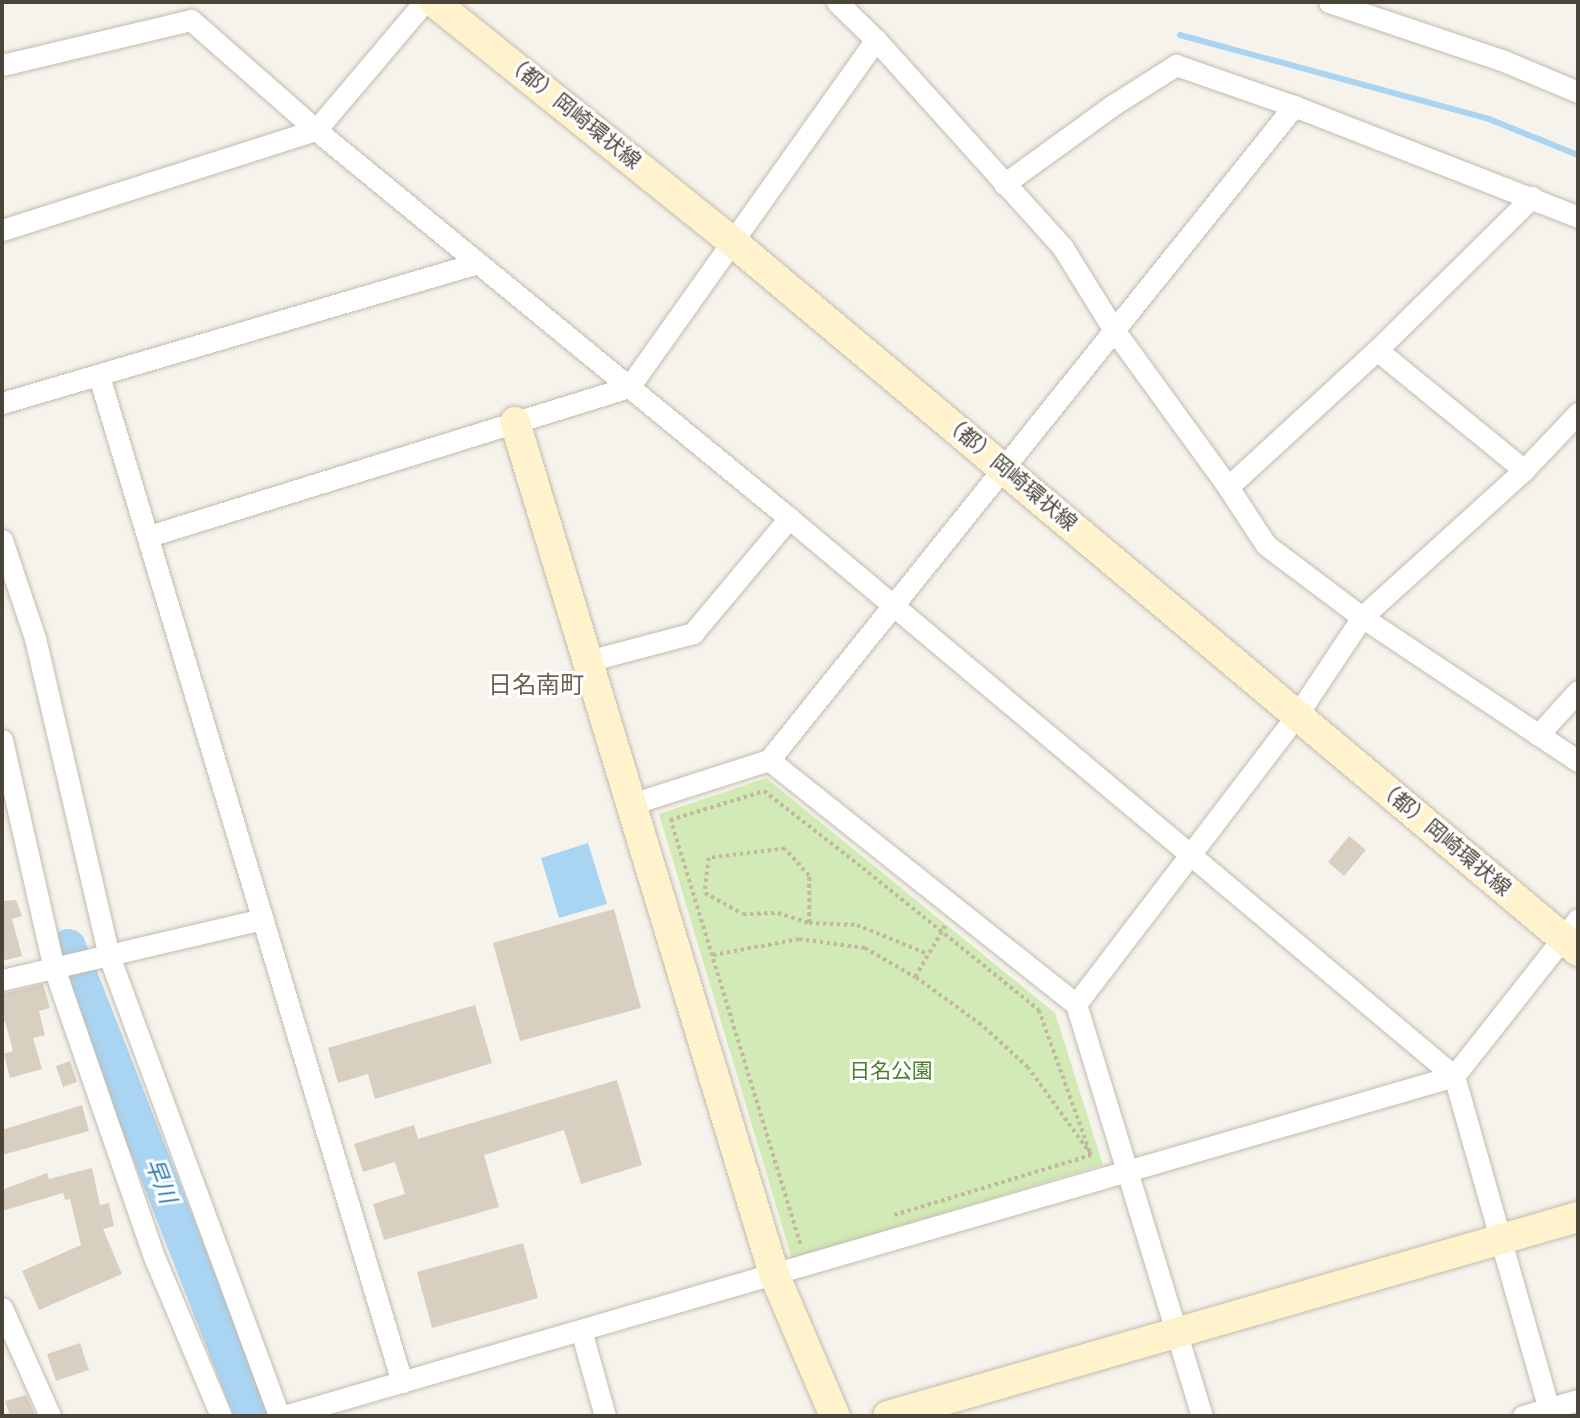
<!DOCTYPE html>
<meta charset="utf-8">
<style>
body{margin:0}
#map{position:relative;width:1580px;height:1418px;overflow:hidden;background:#f6f3ec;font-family:"Varela Round","Noto Sans JP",sans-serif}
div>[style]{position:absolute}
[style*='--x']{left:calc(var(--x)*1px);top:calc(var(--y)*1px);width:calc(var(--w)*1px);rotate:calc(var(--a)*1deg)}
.green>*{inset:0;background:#d2eab5}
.water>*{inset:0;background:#a9d4f2}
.stream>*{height:6px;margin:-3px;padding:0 3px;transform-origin:3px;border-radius:3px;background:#a9d4f2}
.river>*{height:35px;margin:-17.5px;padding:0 17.5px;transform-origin:17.5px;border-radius:17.5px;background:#a9d4f2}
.building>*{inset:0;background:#d8cfc1}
.path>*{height:3.5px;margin-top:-1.75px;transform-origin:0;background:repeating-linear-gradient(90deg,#c4b79f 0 3.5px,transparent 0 7px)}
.roads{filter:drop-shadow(0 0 2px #c2bbae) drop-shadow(0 0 2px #c2bbae)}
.street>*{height:21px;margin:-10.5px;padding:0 10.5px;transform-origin:10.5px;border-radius:10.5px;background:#fff}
.secondary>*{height:30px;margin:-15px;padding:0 15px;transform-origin:15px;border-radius:15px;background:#fff3cd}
span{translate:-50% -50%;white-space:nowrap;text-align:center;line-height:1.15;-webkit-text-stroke:6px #fff;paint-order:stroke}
.street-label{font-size:21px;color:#4b4439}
.park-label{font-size:21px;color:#4a7f2a}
.water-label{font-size:23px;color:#2e7ab2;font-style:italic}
.quarter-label{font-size:24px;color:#6e6250}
.frame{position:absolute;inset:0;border:4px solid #4b4439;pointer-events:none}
</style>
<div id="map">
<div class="green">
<div style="clip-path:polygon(766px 778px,1055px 1013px,1103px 1165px,792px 1259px,659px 814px)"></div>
</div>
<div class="water">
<div style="clip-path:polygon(588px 843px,607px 904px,559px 918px,541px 858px)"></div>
</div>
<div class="stream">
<div style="--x:1180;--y:35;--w:320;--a:15.2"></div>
<div style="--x:1489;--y:119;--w:96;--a:22"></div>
</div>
<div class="river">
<div style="--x:68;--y:946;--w:505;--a:68.62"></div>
</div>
<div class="building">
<div style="clip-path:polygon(1349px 836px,1366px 850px,1344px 876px,1328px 862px)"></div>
<div style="clip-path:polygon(16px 900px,22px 916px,12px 919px,22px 956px,2px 961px,2px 901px)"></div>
<div style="clip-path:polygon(614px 909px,641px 1008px,520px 1041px,493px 943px)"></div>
<div style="clip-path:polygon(43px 984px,50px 1008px,39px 1011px,45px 1035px,33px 1038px,42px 1069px,10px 1078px,4px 1054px,13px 1051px,5px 1021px,2px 1022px,2px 994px)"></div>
<div style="clip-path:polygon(475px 1005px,492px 1063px,375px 1099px,368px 1074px,338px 1083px,328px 1048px)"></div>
<div style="clip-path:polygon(70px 1061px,77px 1082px,63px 1087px,56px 1066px)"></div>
<div style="clip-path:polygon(617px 1080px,642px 1165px,581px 1184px,564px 1130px,484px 1155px,499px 1207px,384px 1240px,373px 1204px,405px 1194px,395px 1162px,363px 1172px,354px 1144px,414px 1125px,418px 1139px)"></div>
<div style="clip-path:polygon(82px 1105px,89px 1131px,2px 1155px,2px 1130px)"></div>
<div style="clip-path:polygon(92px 1168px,100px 1205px,109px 1203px,114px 1226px,103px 1229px,122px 1274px,39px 1310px,22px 1271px,81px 1245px,70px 1199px,65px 1200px,63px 1193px,2px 1211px,2px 1190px,47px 1173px,49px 1179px)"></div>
<div style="clip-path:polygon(523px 1243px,538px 1298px,432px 1328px,417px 1272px)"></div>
<div style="clip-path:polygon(80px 1343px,89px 1370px,56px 1381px,47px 1354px)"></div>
<div style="clip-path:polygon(26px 1395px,36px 1416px,10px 1416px,5px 1401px)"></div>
</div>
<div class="path">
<div style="--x:809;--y:923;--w:47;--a:-90"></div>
<div style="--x:809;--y:876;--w:36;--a:-132"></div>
<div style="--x:785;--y:849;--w:77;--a:173.2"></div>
<div style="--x:709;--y:858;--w:35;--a:97"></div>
<div style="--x:705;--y:893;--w:43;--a:28.9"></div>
<div style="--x:743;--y:914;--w:35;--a:-2"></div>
<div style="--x:778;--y:913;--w:33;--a:18"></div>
<div style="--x:809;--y:923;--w:48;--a:2.4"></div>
<div style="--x:857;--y:925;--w:77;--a:22.2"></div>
<div style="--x:713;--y:955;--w:87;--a:-10.5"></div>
<div style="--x:799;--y:939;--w:67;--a:7.8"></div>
<div style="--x:865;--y:948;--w:58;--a:30.1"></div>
<div style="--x:894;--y:1215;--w:206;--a:-16.9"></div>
<div style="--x:1091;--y:1155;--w:107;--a:-125.9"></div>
<div style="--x:1028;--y:1068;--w:64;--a:-137.5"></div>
<div style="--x:981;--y:1025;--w:82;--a:-144"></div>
<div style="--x:915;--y:977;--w:59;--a:-59.5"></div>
<div style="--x:800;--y:1244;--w:443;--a:-107"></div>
<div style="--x:670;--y:820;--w:98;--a:-17.1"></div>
<div style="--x:764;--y:791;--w:125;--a:37.9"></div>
<div style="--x:863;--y:868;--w:226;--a:38.9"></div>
<div style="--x:1039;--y:1010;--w:154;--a:70.3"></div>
</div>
<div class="roads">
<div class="street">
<div style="--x:837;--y:2;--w:54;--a:44.3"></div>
<div style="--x:876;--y:40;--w:280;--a:48"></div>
<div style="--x:1063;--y:248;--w:97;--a:58.1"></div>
<div style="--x:1114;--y:330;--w:194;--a:54"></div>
<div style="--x:1228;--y:487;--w:69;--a:56.8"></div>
<div style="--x:1266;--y:545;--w:120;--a:36.9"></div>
<div style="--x:1362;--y:617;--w:260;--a:33.7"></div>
<div style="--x:1329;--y:2;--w:185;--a:18.6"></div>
<div style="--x:1504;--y:61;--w:80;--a:22.7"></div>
<div style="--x:2;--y:65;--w:194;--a:-13.4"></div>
<div style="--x:191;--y:20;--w:167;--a:41.3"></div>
<div style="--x:316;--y:130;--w:612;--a:39.36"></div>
<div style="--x:789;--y:518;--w:868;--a:40"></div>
<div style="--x:1454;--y:1076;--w:354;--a:74.1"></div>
<div style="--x:1004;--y:184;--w:135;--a:-35.9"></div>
<div style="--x:1113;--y:105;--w:75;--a:-32.4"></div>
<div style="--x:1176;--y:65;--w:125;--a:19.2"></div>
<div style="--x:1294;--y:106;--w:305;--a:21.3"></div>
<div style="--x:2;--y:230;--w:330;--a:-17.7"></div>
<div style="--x:316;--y:130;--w:167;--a:-49.8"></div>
<div style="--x:1377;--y:350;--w:190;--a:39.2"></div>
<div style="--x:99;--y:376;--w:1051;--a:73.24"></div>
<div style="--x:2;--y:403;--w:495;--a:-16.4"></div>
<div style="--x:1228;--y:487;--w:202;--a:-42.6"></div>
<div style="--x:1377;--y:350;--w:218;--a:-44.6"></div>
<div style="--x:149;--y:536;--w:503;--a:-17.25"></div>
<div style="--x:629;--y:387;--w:426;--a:-54.6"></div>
<div style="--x:2;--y:540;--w:103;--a:71.4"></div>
<div style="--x:35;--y:638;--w:326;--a:76.9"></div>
<div style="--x:109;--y:956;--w:490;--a:69.7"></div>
<div style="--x:588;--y:661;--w:109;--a:-14.9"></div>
<div style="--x:693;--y:633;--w:150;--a:-50.1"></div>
<div style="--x:1538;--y:735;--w:59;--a:-47.7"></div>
<div style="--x:2;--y:740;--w:234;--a:77.2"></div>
<div style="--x:54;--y:968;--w:308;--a:70.9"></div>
<div style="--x:155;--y:1259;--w:170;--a:67.2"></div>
<div style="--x:769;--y:760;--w:392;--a:38.5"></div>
<div style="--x:1076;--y:1004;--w:431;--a:73"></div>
<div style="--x:631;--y:804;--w:145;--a:-17.7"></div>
<div style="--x:769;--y:760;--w:839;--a:-51.24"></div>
<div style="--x:2;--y:980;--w:268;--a:-13.2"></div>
<div style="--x:1076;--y:1004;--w:364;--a:-52.6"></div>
<div style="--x:1297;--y:715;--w:118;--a:-56.4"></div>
<div style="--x:1362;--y:617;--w:219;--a:-42.2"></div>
<div style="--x:1524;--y:470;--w:79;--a:-46.5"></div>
<div style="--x:2;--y:1308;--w:118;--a:66"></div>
<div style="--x:581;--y:1330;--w:89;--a:74.4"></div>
<div style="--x:284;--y:1416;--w:1218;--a:-16.2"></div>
<div style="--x:1454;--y:1076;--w:200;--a:-51.7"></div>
<div style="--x:1523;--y:1416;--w:57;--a:-16.2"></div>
</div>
<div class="secondary">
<div style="--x:434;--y:2;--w:385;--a:38.8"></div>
<div style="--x:734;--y:243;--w:1102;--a:39.99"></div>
<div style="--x:515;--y:422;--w:890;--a:73.09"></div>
<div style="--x:774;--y:1274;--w:155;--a:66.8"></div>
<div style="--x:888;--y:1416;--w:718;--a:-16.09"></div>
</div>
</div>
<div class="street-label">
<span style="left:572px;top:112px;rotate:39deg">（都）岡崎環状線</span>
<span style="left:1009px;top:473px;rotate:40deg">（都）岡崎環状線</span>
<span style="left:1443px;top:838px;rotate:40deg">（都）岡崎環状線</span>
</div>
<div class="park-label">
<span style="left:891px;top:1072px">日名公園</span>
</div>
<div class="water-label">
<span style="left:160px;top:1181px;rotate:69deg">早川</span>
</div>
<div class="quarter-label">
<span style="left:536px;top:686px">日名南町</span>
</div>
<div class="frame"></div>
</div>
